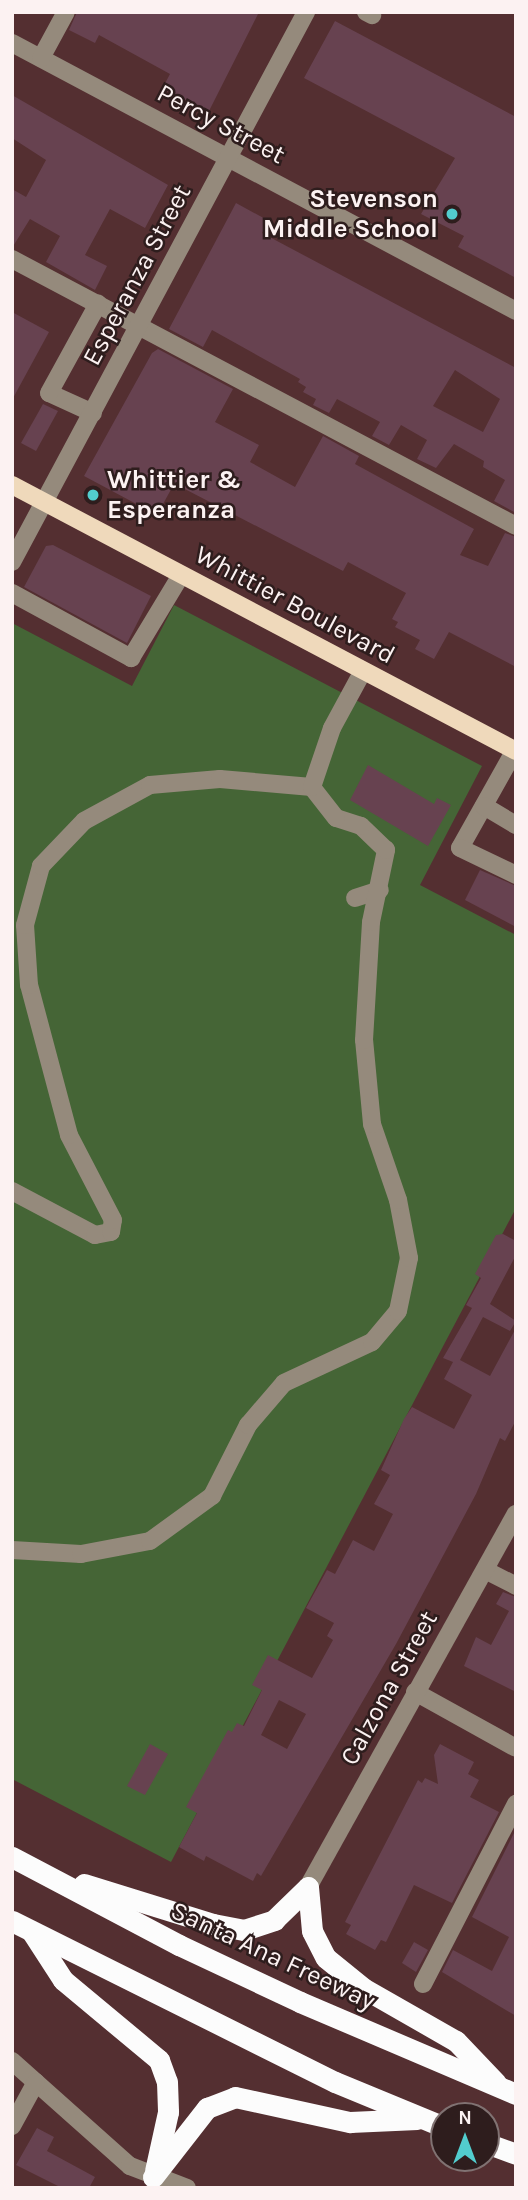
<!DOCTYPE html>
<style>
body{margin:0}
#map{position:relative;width:528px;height:2200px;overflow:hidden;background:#542f31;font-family:Karla,sans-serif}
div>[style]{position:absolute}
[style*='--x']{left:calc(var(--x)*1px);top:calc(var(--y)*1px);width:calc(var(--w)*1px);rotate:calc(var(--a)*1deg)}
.green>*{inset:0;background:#456536}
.building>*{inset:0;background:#674250}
.minor>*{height:18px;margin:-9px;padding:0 9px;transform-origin:9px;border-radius:9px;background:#958a7c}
.major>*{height:18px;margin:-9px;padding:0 9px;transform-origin:9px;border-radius:9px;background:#efd9bb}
.highway>*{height:21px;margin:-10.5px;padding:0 10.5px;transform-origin:10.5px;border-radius:10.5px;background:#fcfcfc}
.dots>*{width:19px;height:19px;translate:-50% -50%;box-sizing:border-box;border:4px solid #2e1d1d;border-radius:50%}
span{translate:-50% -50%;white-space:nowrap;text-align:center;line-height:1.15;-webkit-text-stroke:5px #2e1d1d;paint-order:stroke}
.street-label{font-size:26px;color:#fcf2f2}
.poi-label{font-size:26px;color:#fcf2f2;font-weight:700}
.right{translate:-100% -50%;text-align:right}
.left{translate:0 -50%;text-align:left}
.frame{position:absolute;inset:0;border:14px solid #fcf2f2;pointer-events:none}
.north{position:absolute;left:430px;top:2102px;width:70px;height:70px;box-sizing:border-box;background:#2e1d1d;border:2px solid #807272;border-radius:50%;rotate:0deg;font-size:19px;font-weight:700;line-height:28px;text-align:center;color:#fcf2f2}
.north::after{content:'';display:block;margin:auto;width:24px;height:32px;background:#52cdce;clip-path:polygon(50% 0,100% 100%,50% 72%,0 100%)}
</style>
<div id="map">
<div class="green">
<div style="clip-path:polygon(174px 605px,482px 766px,420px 885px,516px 935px,516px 1208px,171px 1862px,12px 1779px,12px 623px,132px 686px)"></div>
</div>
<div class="building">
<div style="clip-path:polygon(77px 12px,259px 12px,209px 111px,162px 89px,170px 74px,99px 35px,95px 43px,69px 30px)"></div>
<div style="clip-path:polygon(335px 21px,516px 117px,516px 278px,458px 247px,464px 236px,421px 214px,455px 158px,304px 78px)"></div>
<div style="clip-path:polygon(12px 95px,168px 185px,145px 228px,110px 209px,85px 255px,107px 266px,95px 290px,46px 262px,60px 236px,30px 219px,12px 248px,12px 189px,26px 197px,46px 160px,12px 138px)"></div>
<div style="clip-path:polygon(evenodd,236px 203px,269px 221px,262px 233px,516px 368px,516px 513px,494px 501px,505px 480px,483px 467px,484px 461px,454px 444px,436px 468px,417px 459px,427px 440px,401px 425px,389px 445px,372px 436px,380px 422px,337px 399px,329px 413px,313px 405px,316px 399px,303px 392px,306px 387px,298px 382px,300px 379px,212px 330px,203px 347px,169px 329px,236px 203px,455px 370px,500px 399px,483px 432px,433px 406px,455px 370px)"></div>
<div style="clip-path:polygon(12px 312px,49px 332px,12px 400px)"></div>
<div style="clip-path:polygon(158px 349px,233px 389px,215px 422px,259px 445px,250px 462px,295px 487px,323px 436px,359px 456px,355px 464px,474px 529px,460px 555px,488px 566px,505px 533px,516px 537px,516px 667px,449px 632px,434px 659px,415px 649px,420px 640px,395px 627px,398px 622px,392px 619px,406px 593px,348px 562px,343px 571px,179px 486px,174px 484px,157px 515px,84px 476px,152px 353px)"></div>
<div style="clip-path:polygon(43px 404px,58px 411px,36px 451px,21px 443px)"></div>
<div style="clip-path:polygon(53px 545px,151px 596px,127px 643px,24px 587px,46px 546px)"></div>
<div style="clip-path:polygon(368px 765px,434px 804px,437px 798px,451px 805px,428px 846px,350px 800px)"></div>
<div style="clip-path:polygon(480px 870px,516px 886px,516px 927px,465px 900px)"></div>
<div style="clip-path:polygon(evenodd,503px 1234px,516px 1241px,516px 1255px,490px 1304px,516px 1321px,510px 1331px,483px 1317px,460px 1360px,490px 1376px,516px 1328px,516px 1420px,505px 1441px,500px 1438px,476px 1494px,396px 1644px,261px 1876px,257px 1873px,253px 1881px,206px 1856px,204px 1861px,179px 1847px,197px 1813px,186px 1807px,228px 1730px,232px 1732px,237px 1723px,244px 1726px,262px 1690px,252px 1685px,268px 1655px,312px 1678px,333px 1640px,327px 1636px,334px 1623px,306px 1608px,327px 1570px,335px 1574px,353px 1540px,374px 1551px,393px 1514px,374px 1504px,390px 1475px,381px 1470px,404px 1419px,412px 1407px,454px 1429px,472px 1395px,444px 1379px,453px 1362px,443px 1358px,472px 1308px,466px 1305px,481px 1278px,475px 1274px,496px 1235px,503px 1234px,279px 1700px,306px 1714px,287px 1749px,261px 1735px,279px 1700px)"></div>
<div style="clip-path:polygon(503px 1592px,516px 1597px,516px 1692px,464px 1666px,476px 1637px,491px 1645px,509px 1611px,496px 1604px)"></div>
<div style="clip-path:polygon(150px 1744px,168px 1754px,145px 1795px,127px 1786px)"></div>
<div style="clip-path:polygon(440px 1744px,474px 1762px,468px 1774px,479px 1780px,470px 1797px,499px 1812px,452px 1903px,414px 1885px,386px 1942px,381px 1940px,375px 1950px,346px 1934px,351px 1925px,345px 1922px,418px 1780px,422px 1783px,425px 1778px,438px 1784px,434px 1755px)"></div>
<div style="clip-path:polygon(516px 1829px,516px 2016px,442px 1972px,453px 1950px,492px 1971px,509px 1937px,472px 1917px)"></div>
<div style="clip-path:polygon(414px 1942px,428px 1950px,416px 1972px,402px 1963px)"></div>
<div style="clip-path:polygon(37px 2128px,54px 2137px,47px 2151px,95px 2177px,89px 2188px,62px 2188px,16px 2165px)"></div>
</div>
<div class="minor">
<div style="--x:366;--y:12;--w:7;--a:27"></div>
<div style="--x:12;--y:43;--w:571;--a:28"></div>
<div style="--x:41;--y:58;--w:52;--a:-61.5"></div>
<div style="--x:12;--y:259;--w:570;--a:27.91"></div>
<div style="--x:93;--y:413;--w:48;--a:-155.6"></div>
<div style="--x:49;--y:393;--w:102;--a:-61.2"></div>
<div style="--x:12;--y:562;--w:624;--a:-61.87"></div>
<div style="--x:12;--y:593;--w:136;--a:28.6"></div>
<div style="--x:131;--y:658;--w:97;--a:-58.9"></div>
<div style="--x:515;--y:750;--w:112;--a:119.3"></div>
<div style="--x:460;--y:848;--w:62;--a:25.7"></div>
<div style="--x:484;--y:806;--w:37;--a:31"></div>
<div style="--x:355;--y:898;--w:26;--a:-18"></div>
<div style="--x:12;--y:1191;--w:94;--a:27.9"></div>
<div style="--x:95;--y:1235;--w:16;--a:-11"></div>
<div style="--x:111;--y:1232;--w:12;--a:-81"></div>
<div style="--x:113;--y:1220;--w:96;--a:-117.4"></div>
<div style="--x:69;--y:1135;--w:155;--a:-104.9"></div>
<div style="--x:29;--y:985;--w:60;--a:-93.8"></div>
<div style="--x:25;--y:925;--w:61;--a:-74.8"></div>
<div style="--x:41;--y:866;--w:62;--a:-46.3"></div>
<div style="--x:84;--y:821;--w:75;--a:-28.6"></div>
<div style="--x:150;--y:785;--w:70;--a:-4.9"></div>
<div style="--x:220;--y:779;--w:92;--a:5"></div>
<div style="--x:12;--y:1550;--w:69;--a:3.3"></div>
<div style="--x:81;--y:1554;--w:70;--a:-10.7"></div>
<div style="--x:150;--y:1541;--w:77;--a:-36"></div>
<div style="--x:212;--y:1496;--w:80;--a:-63.1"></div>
<div style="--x:248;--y:1425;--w:55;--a:-49.4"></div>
<div style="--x:284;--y:1383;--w:97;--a:-25"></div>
<div style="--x:372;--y:1342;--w:40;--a:-50"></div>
<div style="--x:398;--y:1311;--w:54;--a:-78.3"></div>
<div style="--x:409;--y:1258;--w:59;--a:-100.7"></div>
<div style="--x:398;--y:1200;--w:80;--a:-108.9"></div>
<div style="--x:372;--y:1124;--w:84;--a:-95.4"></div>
<div style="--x:364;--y:1040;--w:118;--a:-86.6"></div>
<div style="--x:371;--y:922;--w:74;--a:-78.2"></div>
<div style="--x:386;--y:850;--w:35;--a:-136"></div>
<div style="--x:361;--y:826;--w:26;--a:-162"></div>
<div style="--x:336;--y:818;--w:39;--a:-128"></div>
<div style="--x:312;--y:787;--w:62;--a:-71.3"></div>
<div style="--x:332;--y:728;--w:65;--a:-61.5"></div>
<div style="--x:485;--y:1570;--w:35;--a:27"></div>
<div style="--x:415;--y:1692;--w:115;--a:29"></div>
<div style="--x:308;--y:1887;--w:427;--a:-60.9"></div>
<div style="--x:423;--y:1984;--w:203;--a:-62.7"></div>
<div style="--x:12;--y:2061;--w:158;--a:41.7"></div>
<div style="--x:130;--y:2166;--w:61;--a:21.1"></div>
<div style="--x:12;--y:2126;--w:50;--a:-61.4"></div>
</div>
<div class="major">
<div style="--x:12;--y:485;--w:570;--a:27.82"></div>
</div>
<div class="highway">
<div style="--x:12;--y:1857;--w:189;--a:27.8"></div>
<div style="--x:179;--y:1945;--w:134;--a:25.2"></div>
<div style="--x:300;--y:2002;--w:235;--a:23.1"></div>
<div style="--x:84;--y:1884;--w:135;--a:17.2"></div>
<div style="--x:213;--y:1924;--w:32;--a:11"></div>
<div style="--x:244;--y:1930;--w:32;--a:-18"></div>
<div style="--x:274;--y:1920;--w:47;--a:-44.1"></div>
<div style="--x:308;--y:1887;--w:44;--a:84.8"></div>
<div style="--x:312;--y:1931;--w:30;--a:63"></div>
<div style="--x:326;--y:1958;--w:48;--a:39"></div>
<div style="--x:363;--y:1988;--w:107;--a:29.7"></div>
<div style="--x:456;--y:2041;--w:58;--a:46.4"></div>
<div style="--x:12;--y:1921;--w:361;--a:26.5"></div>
<div style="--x:335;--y:2082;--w:118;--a:22.4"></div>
<div style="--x:32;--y:1932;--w:57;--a:57.1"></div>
<div style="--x:63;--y:1980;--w:125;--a:39.8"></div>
<div style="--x:159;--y:2060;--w:23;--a:70"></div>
<div style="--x:167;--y:2082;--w:30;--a:88"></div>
<div style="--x:168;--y:2112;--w:60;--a:102.4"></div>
<div style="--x:486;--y:2143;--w:32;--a:20"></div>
<div style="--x:153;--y:2177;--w:88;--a:-52"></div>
<div style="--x:207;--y:2108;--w:30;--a:-21"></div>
<div style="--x:235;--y:2097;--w:118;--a:12.3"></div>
<div style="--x:350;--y:2122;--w:67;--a:-2.6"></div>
</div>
<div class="dots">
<div style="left:452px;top:214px;background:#52cdce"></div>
<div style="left:93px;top:495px;background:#52cdce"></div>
</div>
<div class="street-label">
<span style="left:221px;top:124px;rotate:28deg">Percy Street</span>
<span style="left:137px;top:275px;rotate:-62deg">Esperanza Street</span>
<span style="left:295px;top:605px;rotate:28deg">Whittier Boulevard</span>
<span style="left:389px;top:1688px;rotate:-61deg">Calzona Street</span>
<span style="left:273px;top:1956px;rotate:25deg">Santa Ana Freeway</span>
</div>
<div class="poi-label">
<span class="right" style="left:438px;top:214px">Stevenson<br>Middle School</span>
<span class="left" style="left:107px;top:495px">Whittier &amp;<br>Esperanza</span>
</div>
<div class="frame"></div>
<div class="north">N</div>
</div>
